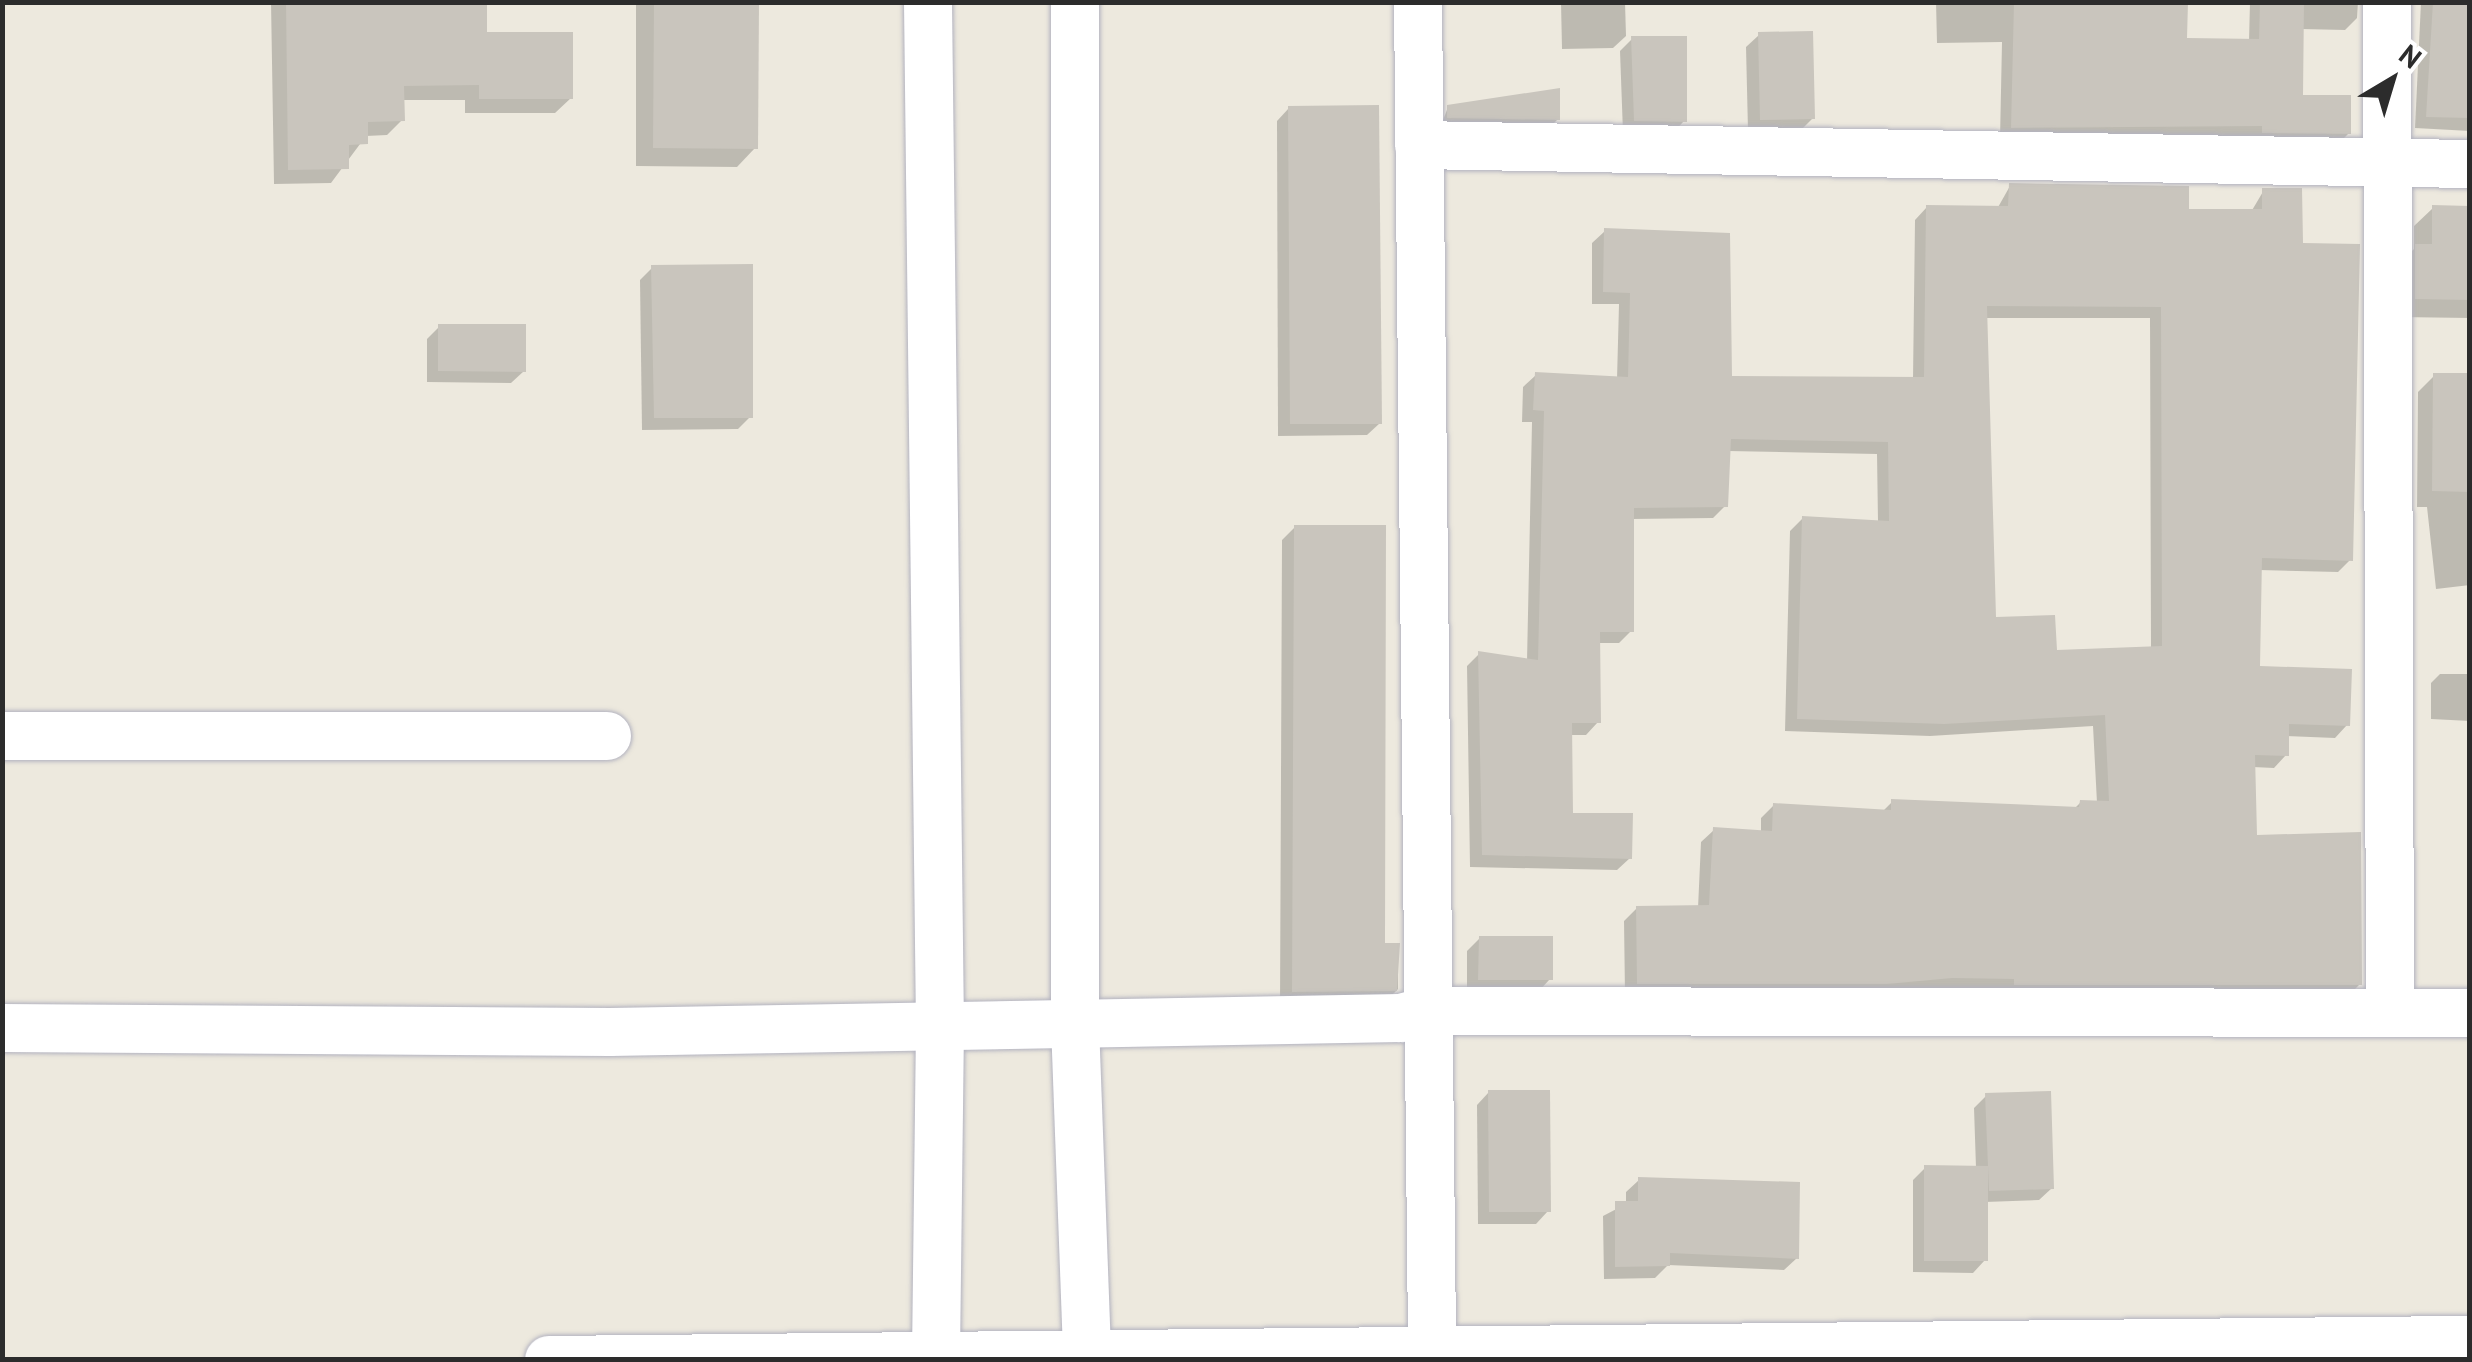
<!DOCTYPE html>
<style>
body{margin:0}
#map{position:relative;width:2472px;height:1362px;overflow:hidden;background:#ede9de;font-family:"PT Sans",sans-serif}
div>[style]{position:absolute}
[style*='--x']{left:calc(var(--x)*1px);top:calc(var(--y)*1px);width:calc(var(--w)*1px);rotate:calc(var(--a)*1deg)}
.shadow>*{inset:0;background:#0003}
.building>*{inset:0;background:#c9c5bd}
.roads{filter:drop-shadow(0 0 2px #b2b2bf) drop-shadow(0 0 2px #b2b2bf)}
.minor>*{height:48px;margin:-24px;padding:0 24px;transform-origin:24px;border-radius:24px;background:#fff}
span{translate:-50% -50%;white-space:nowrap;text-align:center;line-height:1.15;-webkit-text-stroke:8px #fff;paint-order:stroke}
.frame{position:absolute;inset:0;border:5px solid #2c2c2c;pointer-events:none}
.north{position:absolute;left:2342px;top:30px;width:100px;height:100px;-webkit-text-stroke:8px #fff;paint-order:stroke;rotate:38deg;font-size:28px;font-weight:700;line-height:40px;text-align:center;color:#2c2c2c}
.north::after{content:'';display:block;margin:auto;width:35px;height:45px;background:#2c2c2c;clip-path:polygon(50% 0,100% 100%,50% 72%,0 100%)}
</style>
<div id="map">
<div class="shadow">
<div style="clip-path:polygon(271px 2px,484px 2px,484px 34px,571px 98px,555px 113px,465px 113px,465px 100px,402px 100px,402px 120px,387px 135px,366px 136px,331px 183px,274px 184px)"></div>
<div style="clip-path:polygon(636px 2px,756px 2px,755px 148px,737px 167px,636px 166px)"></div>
<div style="clip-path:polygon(1561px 2px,1625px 2px,1626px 36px,1613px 48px,1562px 49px)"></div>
<div style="clip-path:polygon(1936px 2px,2186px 2px,2185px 41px,2249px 41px,2250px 2px,2358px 2px,2357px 18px,2345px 30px,2301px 29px,2301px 97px,2349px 133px,2337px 145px,2000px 139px,2002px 42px,1937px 43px)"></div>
<div style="clip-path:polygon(2421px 2px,2470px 2px,2470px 131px,2415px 128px)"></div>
<div style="clip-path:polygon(1759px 35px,1813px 118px,1800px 131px,1748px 131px,1746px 47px)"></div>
<div style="clip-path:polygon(1632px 39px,1684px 121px,1672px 134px,1623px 133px,1620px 51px)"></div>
<div style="clip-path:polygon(1448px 107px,1558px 119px,1552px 125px,1442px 123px)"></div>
<div style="clip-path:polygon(1289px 108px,1380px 423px,1367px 435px,1278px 436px,1277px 121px)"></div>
<div style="clip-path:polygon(evenodd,2010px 186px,2186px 212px,2251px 212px,2264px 190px,2301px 246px,2350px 560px,2338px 572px,2259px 570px,2258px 668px,2347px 725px,2335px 738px,2286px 736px,2286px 755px,2274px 768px,2253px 767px,2255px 838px,2360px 984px,2347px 997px,1625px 995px,1624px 921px,1637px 908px,1698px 908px,1701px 842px,1714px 830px,1761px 833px,1761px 818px,1774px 805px,1882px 812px,1892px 802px,2073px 810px,2081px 802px,2097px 803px,2093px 726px,1930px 736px,1785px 731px,1790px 531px,1803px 518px,1878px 522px,1877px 454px,1728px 451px,1726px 505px,1713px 518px,1632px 519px,1631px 631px,1619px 643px,1598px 643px,1598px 722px,1586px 735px,1569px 735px,1571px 816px,1630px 858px,1617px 870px,1470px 867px,1467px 666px,1479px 654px,1527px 661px,1532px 422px,1522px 422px,1523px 387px,1536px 375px,1617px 379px,1619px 304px,1592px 304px,1592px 243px,1605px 231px,1730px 378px,1913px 379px,1915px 220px,1927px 207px,1997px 209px,2010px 186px,1985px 318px,2150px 318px,2151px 649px,2054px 653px,1994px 620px,1985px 318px)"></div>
<div style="clip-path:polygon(2433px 208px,2470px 208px,2470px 318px,2398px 317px,2398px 265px,2414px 249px,2414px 226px)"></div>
<div style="clip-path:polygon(652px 268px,750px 417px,738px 429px,642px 430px,640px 280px)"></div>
<div style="clip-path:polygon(439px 327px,524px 371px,511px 383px,427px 382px,427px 339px)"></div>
<div style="clip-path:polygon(2434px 376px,2470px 376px,2470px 585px,2436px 589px,2427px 507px,2417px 507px,2418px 392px)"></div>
<div style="clip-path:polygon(1295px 527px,1383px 945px,1398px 946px,1398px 989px,1386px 1001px,1280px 1004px,1282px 540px)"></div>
<div style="clip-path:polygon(2440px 674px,2470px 674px,2470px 721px,2431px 719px,2431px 683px)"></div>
<div style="clip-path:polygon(1480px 938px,1550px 979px,1538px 992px,1467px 992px,1467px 951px)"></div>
<div style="clip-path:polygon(1489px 1092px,1548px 1211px,1536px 1224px,1478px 1224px,1477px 1105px)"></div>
<div style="clip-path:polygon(1986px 1096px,2052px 1188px,2039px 1200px,1985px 1202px,1985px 1260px,1973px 1273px,1913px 1272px,1913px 1180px,1925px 1168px,1976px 1168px,1974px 1108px)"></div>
<div style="clip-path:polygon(1639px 1180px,1797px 1258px,1784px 1270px,1668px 1265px,1655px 1278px,1604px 1279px,1603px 1216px,1626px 1204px,1626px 1192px)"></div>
</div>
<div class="building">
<div style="clip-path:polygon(286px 2px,487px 2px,487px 32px,573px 32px,573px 99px,479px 99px,479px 85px,404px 86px,405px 121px,368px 122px,368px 144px,349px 145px,349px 169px,288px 170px)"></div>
<div style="clip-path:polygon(654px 2px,759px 2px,758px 149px,653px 148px)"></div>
<div style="clip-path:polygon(2014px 2px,2188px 2px,2187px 38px,2259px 39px,2260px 2px,2304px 2px,2303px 95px,2351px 95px,2351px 134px,2262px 133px,2262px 126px,2011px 128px)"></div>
<div style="clip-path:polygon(2433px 2px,2470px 2px,2470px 118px,2426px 117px)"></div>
<div style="clip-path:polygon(1813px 31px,1815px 119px,1760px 120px,1758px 32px)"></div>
<div style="clip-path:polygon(1631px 36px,1687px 36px,1687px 122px,1634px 121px)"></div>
<div style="clip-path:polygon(1560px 88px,1560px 120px,1447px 118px,1447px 105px)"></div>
<div style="clip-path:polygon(1379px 105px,1382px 424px,1290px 424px,1288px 106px)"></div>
<div style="clip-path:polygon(evenodd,2009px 183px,2189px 186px,2189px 209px,2262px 209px,2262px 188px,2302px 188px,2303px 243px,2360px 244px,2353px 561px,2262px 558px,2260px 666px,2352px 669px,2350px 726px,2289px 724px,2289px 756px,2255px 755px,2257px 835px,2361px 832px,2362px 985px,2014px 985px,2014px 979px,1952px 978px,1887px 984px,1637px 984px,1636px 906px,1709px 905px,1713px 827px,1772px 831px,1773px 803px,1891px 810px,1891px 799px,2079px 807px,2080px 800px,2109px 801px,2105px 715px,1944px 724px,1797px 719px,1802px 516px,1889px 521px,1888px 442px,1731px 439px,1728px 507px,1634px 508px,1634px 632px,1600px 632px,1601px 723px,1572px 723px,1573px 813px,1633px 813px,1632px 859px,1482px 855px,1478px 651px,1538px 660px,1544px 411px,1533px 410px,1535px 372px,1628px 377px,1630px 293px,1603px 292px,1604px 228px,1730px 233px,1732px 376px,1924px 377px,1926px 205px,2008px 206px,2009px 183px,1987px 306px,2161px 307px,2162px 646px,2057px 650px,2055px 615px,1996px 617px,1987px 306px)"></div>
<div style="clip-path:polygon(2432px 205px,2470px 206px,2470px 300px,2415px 299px,2415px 244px,2432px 244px)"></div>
<div style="clip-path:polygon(753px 264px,753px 418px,654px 418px,651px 265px)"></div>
<div style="clip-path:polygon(438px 324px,526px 324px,526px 372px,438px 371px)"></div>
<div style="clip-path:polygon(2433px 373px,2470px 373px,2470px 492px,2432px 491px)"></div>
<div style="clip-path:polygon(1294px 525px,1386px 525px,1385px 943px,1400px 943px,1397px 991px,1292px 992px)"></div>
<div style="clip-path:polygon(1479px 936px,1553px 936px,1553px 980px,1478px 980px)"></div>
<div style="clip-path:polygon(1488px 1090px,1550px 1090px,1551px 1212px,1489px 1212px)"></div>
<div style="clip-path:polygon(2051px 1091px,2054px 1189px,1989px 1191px,1985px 1093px)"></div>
<div style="clip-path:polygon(1924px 1165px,1988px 1166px,1988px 1261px,1924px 1261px)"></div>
<div style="clip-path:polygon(1638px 1177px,1800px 1182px,1799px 1259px,1670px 1253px,1670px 1266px,1615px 1267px,1615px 1201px,1638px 1201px)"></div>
</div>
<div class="roads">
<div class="minor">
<div style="--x:928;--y:2;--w:1025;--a:89.33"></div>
<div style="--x:940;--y:1027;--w:327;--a:90.7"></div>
<div style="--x:1075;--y:2;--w:1022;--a:90"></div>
<div style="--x:1075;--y:1024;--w:329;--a:87.9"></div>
<div style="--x:1418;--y:2;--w:1348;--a:89.4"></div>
<div style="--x:2387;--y:2;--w:1011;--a:89.83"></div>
<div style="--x:1419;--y:145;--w:1051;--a:1.04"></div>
<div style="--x:2;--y:736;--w:605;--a:0"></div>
<div style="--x:2;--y:1028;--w:608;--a:0.38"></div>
<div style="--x:610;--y:1032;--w:791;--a:-1.01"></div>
<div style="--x:1401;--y:1018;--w:27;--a:-15"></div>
<div style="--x:1427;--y:1011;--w:1043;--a:0.11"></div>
<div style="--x:549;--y:1360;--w:1921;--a:-0.6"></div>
</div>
</div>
<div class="frame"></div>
<div class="north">N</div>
</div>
